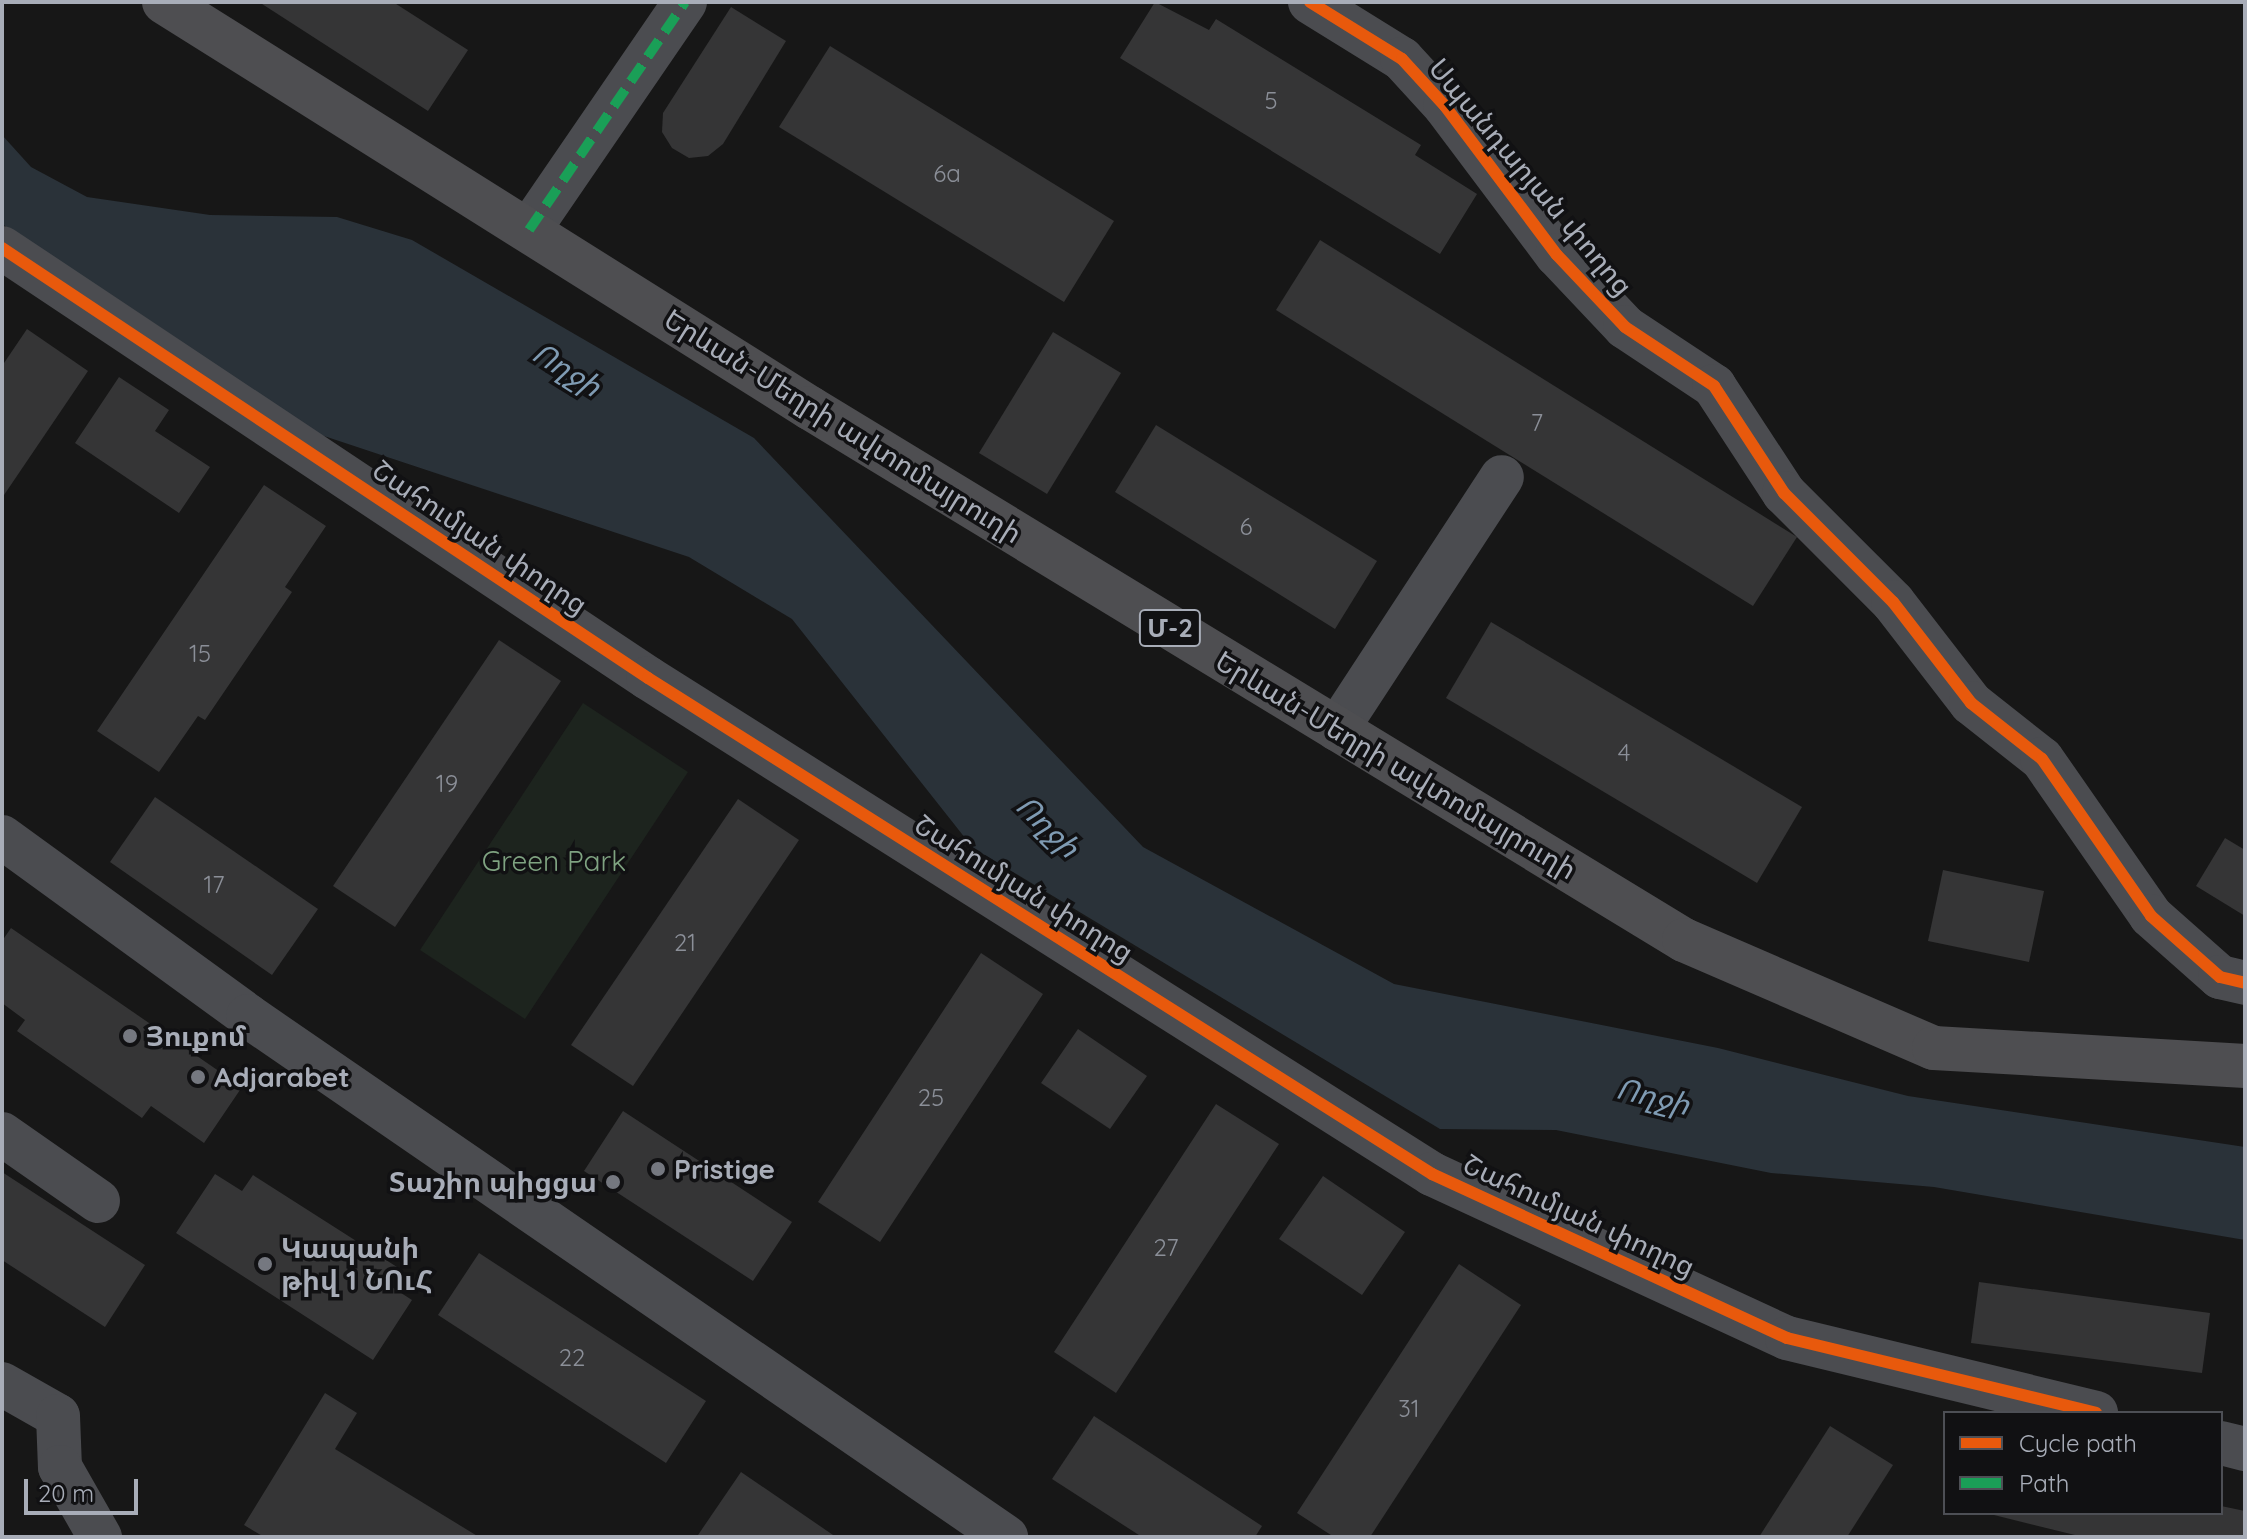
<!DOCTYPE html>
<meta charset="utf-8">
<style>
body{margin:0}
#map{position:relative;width:2247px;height:1539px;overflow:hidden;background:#171717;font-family:Quicksand,"Noto Sans Armenian",sans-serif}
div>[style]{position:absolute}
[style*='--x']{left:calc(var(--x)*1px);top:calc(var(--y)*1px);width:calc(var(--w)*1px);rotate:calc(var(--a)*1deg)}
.green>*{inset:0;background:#1d241e}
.water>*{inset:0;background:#2a3239}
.building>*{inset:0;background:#353536}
.minor>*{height:44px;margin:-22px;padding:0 22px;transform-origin:22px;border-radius:22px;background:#4b4c50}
.highway>*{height:44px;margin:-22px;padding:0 22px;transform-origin:22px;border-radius:22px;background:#4e4e51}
.quiet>*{height:10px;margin-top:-5px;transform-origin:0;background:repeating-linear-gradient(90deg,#1a9f57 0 20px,transparent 0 30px)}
.cycleway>*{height:12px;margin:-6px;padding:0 6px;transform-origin:6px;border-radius:6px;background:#e8590c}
.dots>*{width:22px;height:22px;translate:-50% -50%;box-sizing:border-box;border:4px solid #111113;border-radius:50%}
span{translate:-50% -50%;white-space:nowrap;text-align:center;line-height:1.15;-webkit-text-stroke:7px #111113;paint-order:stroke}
.number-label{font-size:24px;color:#8b8f98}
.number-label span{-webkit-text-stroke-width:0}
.shield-label span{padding:2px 6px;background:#111113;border:2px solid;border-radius:6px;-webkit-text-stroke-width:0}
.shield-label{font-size:26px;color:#a8adb8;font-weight:700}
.street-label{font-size:28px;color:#a8adb8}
.park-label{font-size:28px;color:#7fa381}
.poi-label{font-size:28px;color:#a8adb8;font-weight:700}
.left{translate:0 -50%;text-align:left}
.right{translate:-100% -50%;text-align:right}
.water-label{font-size:30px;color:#7f9bb3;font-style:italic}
.frame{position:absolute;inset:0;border:4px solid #a8adb8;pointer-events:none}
.legend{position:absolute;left:1943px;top:1411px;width:280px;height:104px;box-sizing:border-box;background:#111113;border:2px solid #4d4f55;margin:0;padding:10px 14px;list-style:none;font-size:24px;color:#a8adb8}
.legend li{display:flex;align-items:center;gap:16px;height:40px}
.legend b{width:40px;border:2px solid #4d4f55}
.scale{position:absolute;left:24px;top:1479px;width:114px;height:36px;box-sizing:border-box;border:4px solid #a8adb8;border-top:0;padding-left:10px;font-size:24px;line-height:28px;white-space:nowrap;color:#a8adb8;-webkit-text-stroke:6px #111113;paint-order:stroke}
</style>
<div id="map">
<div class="green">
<div style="clip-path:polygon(583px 703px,688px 772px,525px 1019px,420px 950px)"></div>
</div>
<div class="water">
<div style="clip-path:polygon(2px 135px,31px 167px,87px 197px,210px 215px,337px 217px,412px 240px,754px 438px,1143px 847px,1394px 984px,1718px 1048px,1908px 1096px,2245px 1147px,2245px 1240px,1934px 1187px,1771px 1173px,1556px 1130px,1440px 1129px,973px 848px,792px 619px,689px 557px,318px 434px,2px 224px)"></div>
</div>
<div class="building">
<div style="clip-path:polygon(259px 2px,393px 2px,468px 50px,428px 111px)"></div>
<div style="clip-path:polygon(1155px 2px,1209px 30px,1216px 19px,1421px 145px,1415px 155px,1477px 194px,1440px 254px,1120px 58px)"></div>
<div style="clip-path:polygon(731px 7px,786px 41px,723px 144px,708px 156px,689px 158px,672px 148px,662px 132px,663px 113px)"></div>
<div style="clip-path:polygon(830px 46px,1114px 221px,1064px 302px,779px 127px)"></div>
<div style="clip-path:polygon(1320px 240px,1797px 537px,1753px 606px,1276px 310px)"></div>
<div style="clip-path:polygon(27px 329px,88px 371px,2px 498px,2px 366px)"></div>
<div style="clip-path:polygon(1053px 332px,1121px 373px,1047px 494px,979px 453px)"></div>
<div style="clip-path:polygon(119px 377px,169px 410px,155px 431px,210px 467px,179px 513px,75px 443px)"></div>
<div style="clip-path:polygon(1156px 425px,1377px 561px,1335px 629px,1115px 492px)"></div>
<div style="clip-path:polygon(264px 485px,326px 526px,285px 587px,292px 592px,205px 720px,198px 716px,159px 772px,97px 731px)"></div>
<div style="clip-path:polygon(1491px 622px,1802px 807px,1757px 883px,1446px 698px)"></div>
<div style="clip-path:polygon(499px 640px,561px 681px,395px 927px,333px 886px)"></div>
<div style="clip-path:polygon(155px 797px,318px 909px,272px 975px,110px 862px)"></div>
<div style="clip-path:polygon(738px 799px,799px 840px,633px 1086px,571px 1045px)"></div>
<div style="clip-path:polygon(2225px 838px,2245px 850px,2245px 916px,2196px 886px)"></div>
<div style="clip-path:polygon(1943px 870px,2044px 891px,2029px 962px,1928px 941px)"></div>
<div style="clip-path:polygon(11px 928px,242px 1087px,204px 1143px,151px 1106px,142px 1118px,17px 1031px,25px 1020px,2px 1003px,2px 941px)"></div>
<div style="clip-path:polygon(981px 953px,1043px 994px,880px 1242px,818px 1202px)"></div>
<div style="clip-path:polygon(1078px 1029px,1147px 1076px,1110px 1129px,1041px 1083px)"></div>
<div style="clip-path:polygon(1216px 1104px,1279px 1144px,1116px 1393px,1054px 1352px)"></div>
<div style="clip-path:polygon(623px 1111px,792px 1222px,753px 1281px,584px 1171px)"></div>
<div style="clip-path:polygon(2px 1172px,145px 1265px,105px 1327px,2px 1260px)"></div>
<div style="clip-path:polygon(215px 1174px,242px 1191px,253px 1175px,397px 1267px,387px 1284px,412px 1300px,373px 1360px,176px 1233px)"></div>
<div style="clip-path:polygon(1323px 1176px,1405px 1232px,1362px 1295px,1279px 1239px)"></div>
<div style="clip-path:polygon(479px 1253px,706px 1401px,666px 1463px,438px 1315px)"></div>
<div style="clip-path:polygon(1459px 1264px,1521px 1305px,1370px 1537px,1334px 1537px,1297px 1513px)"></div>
<div style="clip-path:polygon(1979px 1282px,2210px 1313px,2202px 1373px,1971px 1343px)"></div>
<div style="clip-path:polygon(325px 1393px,357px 1413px,335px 1449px,479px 1537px,264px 1537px,244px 1525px)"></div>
<div style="clip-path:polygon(1094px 1416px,1262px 1526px,1255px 1537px,1142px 1537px,1052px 1479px)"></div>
<div style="clip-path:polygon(1830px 1426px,1893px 1465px,1847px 1537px,1759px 1537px)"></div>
<div style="clip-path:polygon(741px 1472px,836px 1537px,698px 1535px)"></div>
<div style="clip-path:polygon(2221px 1506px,2245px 1511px,2245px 1537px,2083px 1537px,1990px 1514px,2221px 1513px)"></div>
</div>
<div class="minor">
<div style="--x:1310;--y:2;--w:108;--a:31.8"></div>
<div style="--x:1402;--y:59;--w:64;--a:47.5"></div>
<div style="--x:1445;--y:106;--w:186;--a:53.1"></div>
<div style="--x:1557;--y:255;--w:99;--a:46.6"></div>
<div style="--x:1625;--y:327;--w:107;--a:33.5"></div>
<div style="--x:1714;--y:386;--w:128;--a:56.8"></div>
<div style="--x:1784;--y:493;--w:154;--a:45"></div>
<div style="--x:1893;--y:602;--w:128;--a:52.3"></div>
<div style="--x:1971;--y:703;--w:90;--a:38.3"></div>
<div style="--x:2042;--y:759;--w:191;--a:55.2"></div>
<div style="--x:2151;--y:916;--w:92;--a:41.5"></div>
<div style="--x:2220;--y:977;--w:26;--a:13"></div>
<div style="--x:529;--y:230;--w:276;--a:-55.6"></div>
<div style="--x:2;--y:248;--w:776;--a:33.65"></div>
<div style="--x:648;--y:678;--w:928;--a:32.32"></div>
<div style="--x:1432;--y:1174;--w:391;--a:24.8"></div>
<div style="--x:1787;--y:1338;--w:318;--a:13.6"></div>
<div style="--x:1337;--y:729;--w:301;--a:-56.8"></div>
<div style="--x:2;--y:837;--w:304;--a:36"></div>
<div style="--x:248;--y:1016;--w:920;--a:34.5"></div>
<div style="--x:2;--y:1134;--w:117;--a:34.9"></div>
<div style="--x:2;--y:1384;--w:64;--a:29.7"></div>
<div style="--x:58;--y:1416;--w:51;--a:87.8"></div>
<div style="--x:60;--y:1467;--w:81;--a:60.3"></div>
<div style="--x:2221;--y:1443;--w:25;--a:14"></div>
</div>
<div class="highway">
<div style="--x:164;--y:2;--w:763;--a:32.15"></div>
<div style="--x:810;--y:408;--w:1023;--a:31.33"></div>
<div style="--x:1684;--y:940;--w:272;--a:23.4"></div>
<div style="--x:1934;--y:1048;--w:312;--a:3.3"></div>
</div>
<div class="quiet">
<div style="--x:529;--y:230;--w:276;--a:-55.6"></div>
</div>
<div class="cycleway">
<div style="--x:1310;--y:2;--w:108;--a:31.8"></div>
<div style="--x:1402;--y:59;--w:64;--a:47.5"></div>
<div style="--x:1445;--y:106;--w:186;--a:53.1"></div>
<div style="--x:1557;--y:255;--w:99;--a:46.6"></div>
<div style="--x:1625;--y:327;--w:107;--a:33.5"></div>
<div style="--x:1714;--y:386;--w:128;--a:56.8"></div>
<div style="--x:1784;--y:493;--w:154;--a:45"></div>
<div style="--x:1893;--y:602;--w:128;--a:52.3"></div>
<div style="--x:1971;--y:703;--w:90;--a:38.3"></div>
<div style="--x:2042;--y:759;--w:191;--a:55.2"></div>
<div style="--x:2151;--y:916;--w:92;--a:41.5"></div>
<div style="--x:2220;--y:977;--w:26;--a:13"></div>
<div style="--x:2;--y:248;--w:776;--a:33.65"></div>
<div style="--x:648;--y:678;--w:928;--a:32.32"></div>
<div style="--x:1432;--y:1174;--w:391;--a:24.8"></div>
<div style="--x:1787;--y:1338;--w:318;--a:13.6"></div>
</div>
<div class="dots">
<div style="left:130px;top:1036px;background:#757880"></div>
<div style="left:198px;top:1077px;background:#757880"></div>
<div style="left:658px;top:1169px;background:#757880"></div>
<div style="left:613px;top:1182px;background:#757880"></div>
<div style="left:265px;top:1264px;background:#757880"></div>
</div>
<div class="number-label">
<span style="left:1271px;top:101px">5</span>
<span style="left:947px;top:174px">6a</span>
<span style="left:1537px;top:423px">7</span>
<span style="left:1246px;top:527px">6</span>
<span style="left:200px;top:654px">15</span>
<span style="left:1624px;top:753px">4</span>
<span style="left:447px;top:784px">19</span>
<span style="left:214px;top:885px">17</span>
<span style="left:685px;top:943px">21</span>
<span style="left:931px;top:1098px">25</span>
<span style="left:1166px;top:1248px">27</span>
<span style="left:572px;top:1358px">22</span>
<span style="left:1409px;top:1409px">31</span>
</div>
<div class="shield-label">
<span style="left:1170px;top:628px">Մ-2</span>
</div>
<div class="street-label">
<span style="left:1531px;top:177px;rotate:50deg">Սպանդարյան փողոց</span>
<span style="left:843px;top:426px;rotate:32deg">Երևան-Մեղրի ավտոմայրուղի</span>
<span style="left:480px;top:537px;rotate:34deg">Շահումյան փողոց</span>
<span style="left:1396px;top:765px;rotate:31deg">Երևան-Մեղրի ավտոմայրուղի</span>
<span style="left:1024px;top:888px;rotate:32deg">Շահումյան փողոց</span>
<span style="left:1579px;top:1215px;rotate:25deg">Շահումյան փողոց</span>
</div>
<div class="park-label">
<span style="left:554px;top:861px">Green Park</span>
</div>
<div class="poi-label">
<span class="left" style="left:146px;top:1036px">Յուքոմ</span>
<span class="left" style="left:214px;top:1077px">Adjarabet</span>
<span class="left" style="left:674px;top:1169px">Pristige</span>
<span class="right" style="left:597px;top:1182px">Տաշիր պիցցա</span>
<span class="left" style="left:281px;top:1264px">Կապանի<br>թիվ 1 ՆՈւՀ</span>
</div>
<div class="water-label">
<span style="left:567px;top:369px;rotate:32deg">Ողջի</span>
<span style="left:1048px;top:826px;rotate:44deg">Ողջի</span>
<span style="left:1653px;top:1096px;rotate:14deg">Ողջի</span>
</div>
<div class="frame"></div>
<ul class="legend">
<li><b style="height:10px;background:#e8590c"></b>Cycle path</li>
<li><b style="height:10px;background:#1a9f57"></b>Path</li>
</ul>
<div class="scale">20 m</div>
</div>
